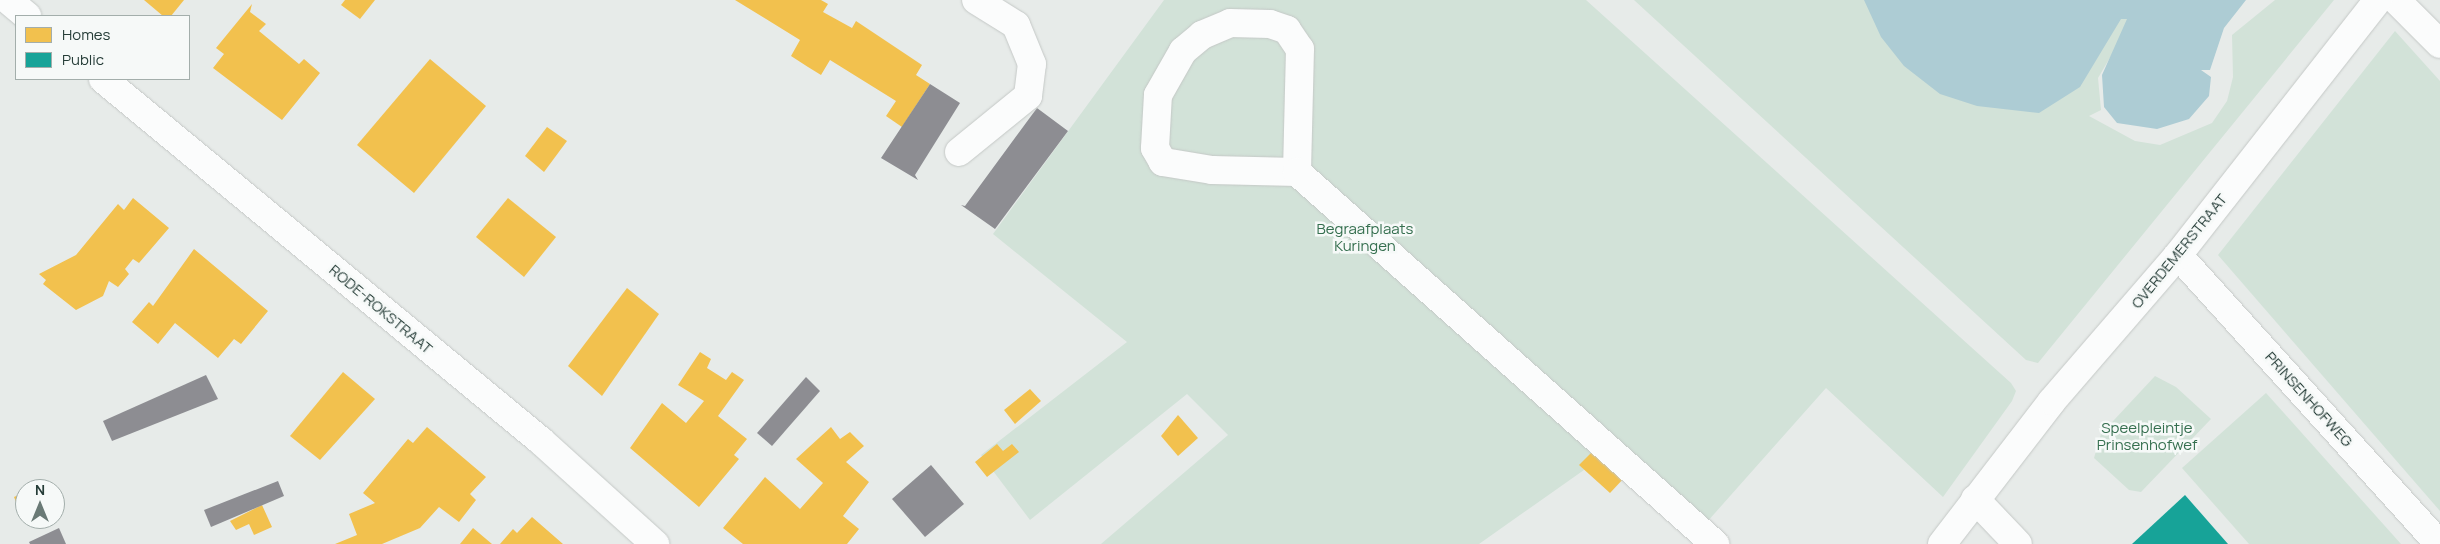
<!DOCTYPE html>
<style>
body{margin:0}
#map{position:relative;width:2440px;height:544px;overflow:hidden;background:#e7ebe9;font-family:Manrope,sans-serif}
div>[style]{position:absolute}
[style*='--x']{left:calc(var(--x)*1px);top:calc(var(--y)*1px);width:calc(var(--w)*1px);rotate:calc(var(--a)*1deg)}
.green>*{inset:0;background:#d2e2d8}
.water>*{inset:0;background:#adccd4}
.homes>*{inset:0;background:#f2c14e}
.public>*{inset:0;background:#17a398}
.industry>*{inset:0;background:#8d8d92}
.roads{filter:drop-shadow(0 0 1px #c4c8c6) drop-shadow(0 0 1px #c4c8c6)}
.minor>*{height:28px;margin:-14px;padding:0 14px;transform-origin:14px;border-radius:14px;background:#fbfcfc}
span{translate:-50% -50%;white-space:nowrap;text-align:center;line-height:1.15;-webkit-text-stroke:5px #f6f9f8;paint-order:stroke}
.park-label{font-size:15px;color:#356f4f}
.street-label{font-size:15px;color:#263d38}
.legend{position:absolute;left:15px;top:15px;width:175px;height:65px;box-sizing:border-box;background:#f6f9f8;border:1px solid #a3aeab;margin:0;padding:6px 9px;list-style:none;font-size:15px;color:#263d38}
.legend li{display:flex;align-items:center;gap:10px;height:25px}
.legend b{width:25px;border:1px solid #a3aeab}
.north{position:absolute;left:15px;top:479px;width:50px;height:50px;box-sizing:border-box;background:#f6f9f8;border:1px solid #a3aeab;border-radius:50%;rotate:0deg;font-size:14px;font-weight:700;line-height:20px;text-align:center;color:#263d38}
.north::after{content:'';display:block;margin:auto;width:18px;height:22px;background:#6a7a76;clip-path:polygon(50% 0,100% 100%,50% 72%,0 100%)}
</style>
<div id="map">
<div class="green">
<div style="clip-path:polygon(1164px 0,1586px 0,2011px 383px,2016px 391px,2012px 401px,1943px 497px,1826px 388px,1691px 540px,1601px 458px,1479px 544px,1101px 544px,1228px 435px,1187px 394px,1030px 520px,981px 455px,1127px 342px,993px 234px)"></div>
<div style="clip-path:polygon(1634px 0,2144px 0,2098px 78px,2101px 110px,2089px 116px,2135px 141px,2160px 145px,2212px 123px,2227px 101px,2233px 77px,2232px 35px,2275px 0,2334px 0,2038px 363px,2026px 360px)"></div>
<div style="clip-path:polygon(2395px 31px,2440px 81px,2440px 511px,2218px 255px)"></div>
<div style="clip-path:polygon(2155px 376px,2176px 387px,2211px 419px,2141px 492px,2129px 490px,2094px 458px,2101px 434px)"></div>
<div style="clip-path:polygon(2266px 393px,2401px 544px,2249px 544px,2182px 468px)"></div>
</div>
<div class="water">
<div style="clip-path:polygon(1864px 0,2246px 0,2224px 28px,2210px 70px,2201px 70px,2211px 77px,2209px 96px,2189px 119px,2157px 129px,2117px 123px,2104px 107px,2102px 75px,2127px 19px,2121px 19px,2080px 87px,2039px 113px,1977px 106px,1940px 94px,1904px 66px,1881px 37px)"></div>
</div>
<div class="homes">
<div style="clip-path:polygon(144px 0,184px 0,171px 16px,163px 16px)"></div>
<div style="clip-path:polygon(345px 0,375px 0,360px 19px,341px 5px)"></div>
<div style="clip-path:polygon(735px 0,821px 0,828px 4px,823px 12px,852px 28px,856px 21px,922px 65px,916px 75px,930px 84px,902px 127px,886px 116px,896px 101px,830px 60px,821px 75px,808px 67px,791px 56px,800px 40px)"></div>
<div style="clip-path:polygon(252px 4px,250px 12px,266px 24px,259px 31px,299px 64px,304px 59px,320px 73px,282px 120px,213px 68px,224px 54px,216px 48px)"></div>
<div style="clip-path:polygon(430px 59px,486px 106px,414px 193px,357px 145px)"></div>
<div style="clip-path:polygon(547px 127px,567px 141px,544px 172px,525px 156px)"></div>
<div style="clip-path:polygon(133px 198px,169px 228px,139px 263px,133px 259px,125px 269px,129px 274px,118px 287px,109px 281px,103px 296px,76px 310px,43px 284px,46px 280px,39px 274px,76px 255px,118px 204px,124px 210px)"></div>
<div style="clip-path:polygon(508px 198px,556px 237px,524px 277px,476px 237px)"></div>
<div style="clip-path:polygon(194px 249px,268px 311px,241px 344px,234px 339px,218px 358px,175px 323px,158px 344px,132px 322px,149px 302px,153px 306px)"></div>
<div style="clip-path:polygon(627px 288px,659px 314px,602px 396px,568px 366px)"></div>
<div style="clip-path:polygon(700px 352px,711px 359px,707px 368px,726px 380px,732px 372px,744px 380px,718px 416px,747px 439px,734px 455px,739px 459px,699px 507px,630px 448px,662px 403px,686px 423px,704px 401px,678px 385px)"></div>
<div style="clip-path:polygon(343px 372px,375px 399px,320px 460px,290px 436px)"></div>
<div style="clip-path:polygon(1030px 389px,1041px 401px,1015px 424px,1004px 410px)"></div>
<div style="clip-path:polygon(1178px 415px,1198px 438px,1178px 456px,1161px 436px)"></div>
<div style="clip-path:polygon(427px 427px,486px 477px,470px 494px,476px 500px,459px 522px,439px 507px,420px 528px,382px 544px,335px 544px,357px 535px,349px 514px,375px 503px,363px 493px,408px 439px,413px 443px)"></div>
<div style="clip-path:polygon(831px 427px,840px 439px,850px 432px,864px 446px,846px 462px,869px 482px,843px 516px,859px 529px,847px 544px,743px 544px,723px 528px,765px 477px,800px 509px,823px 483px,796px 459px)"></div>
<div style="clip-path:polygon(997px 444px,1003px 451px,1012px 444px,1019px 452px,987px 477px,975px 462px)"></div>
<div style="clip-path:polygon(1594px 450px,1625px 477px,1610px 493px,1579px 465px)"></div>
<div style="clip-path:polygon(25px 492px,25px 515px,22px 517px,14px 497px)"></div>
<div style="clip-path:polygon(262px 505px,272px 527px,254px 535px,249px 524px,236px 530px,230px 521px)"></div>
<div style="clip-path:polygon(532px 517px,563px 544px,500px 544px,513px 529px,517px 533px)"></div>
<div style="clip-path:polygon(473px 528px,492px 544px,460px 544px)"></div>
</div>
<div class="public">
<div style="clip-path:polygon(2185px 495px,2228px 544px,2132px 544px)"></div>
</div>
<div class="industry">
<div style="clip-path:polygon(930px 84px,960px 103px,915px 175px,918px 180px,881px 158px)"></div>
<div style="clip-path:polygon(1037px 108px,1068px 131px,995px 229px,961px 205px,965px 206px)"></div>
<div style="clip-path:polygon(206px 375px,218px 399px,112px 441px,103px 421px)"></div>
<div style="clip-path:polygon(806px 377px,820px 391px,772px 446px,757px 433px)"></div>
<div style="clip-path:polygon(931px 465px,964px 504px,925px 537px,892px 499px)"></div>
<div style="clip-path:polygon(278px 481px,284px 496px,211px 527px,204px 510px)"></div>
<div style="clip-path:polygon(59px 528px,66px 544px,30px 544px,29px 542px)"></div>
</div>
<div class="roads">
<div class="minor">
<div style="--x:8;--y:0;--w:25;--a:40"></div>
<div style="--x:2396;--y:0;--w:62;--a:45"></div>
<div style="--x:103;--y:79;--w:568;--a:39.57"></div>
<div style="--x:541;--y:441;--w:154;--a:42.1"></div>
<div style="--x:959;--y:152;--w:89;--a:-39.1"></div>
<div style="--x:1028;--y:96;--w:32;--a:-83"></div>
<div style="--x:1032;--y:64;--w:42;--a:-112.3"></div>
<div style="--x:1016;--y:25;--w:47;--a:-148"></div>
<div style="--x:1297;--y:172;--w:85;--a:-178.7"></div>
<div style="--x:1212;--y:170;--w:50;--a:-170.7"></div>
<div style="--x:1163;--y:162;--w:16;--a:-120"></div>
<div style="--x:1155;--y:148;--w:53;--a:-86.8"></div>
<div style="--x:1158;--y:95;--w:51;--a:-60.4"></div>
<div style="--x:1183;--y:51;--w:25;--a:-40"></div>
<div style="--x:1202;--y:35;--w:30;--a:-23"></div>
<div style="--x:1230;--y:23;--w:40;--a:1.4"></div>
<div style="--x:1270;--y:24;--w:18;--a:19"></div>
<div style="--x:1287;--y:30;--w:23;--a:56"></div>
<div style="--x:1300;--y:49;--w:123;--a:91.4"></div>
<div style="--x:1297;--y:172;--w:560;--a:41.67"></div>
<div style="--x:2178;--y:255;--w:389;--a:47.9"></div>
<div style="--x:1975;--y:499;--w:62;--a:46.3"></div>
<div style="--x:1942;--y:544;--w:180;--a:-52.4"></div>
<div style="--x:2052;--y:401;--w:193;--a:-49.2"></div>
<div style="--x:2178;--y:255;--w:324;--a:-51.9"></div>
</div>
</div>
<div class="park-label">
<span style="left:1365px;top:237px">Begraafplaats<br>Kuringen</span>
<span style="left:2147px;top:436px">Speelpleintje<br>Prinsenhofwef</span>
</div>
<div class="street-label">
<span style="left:2179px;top:251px;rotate:-51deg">OVERDEMERSTRAAT</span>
<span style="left:381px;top:309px;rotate:40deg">RODE-ROKSTRAAT</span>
<span style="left:2309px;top:399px;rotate:48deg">PRINSENHOFWEG</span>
</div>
<ul class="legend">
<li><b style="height:14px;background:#f2c14e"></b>Homes</li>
<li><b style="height:14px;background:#17a398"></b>Public</li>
</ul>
<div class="north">N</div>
</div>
